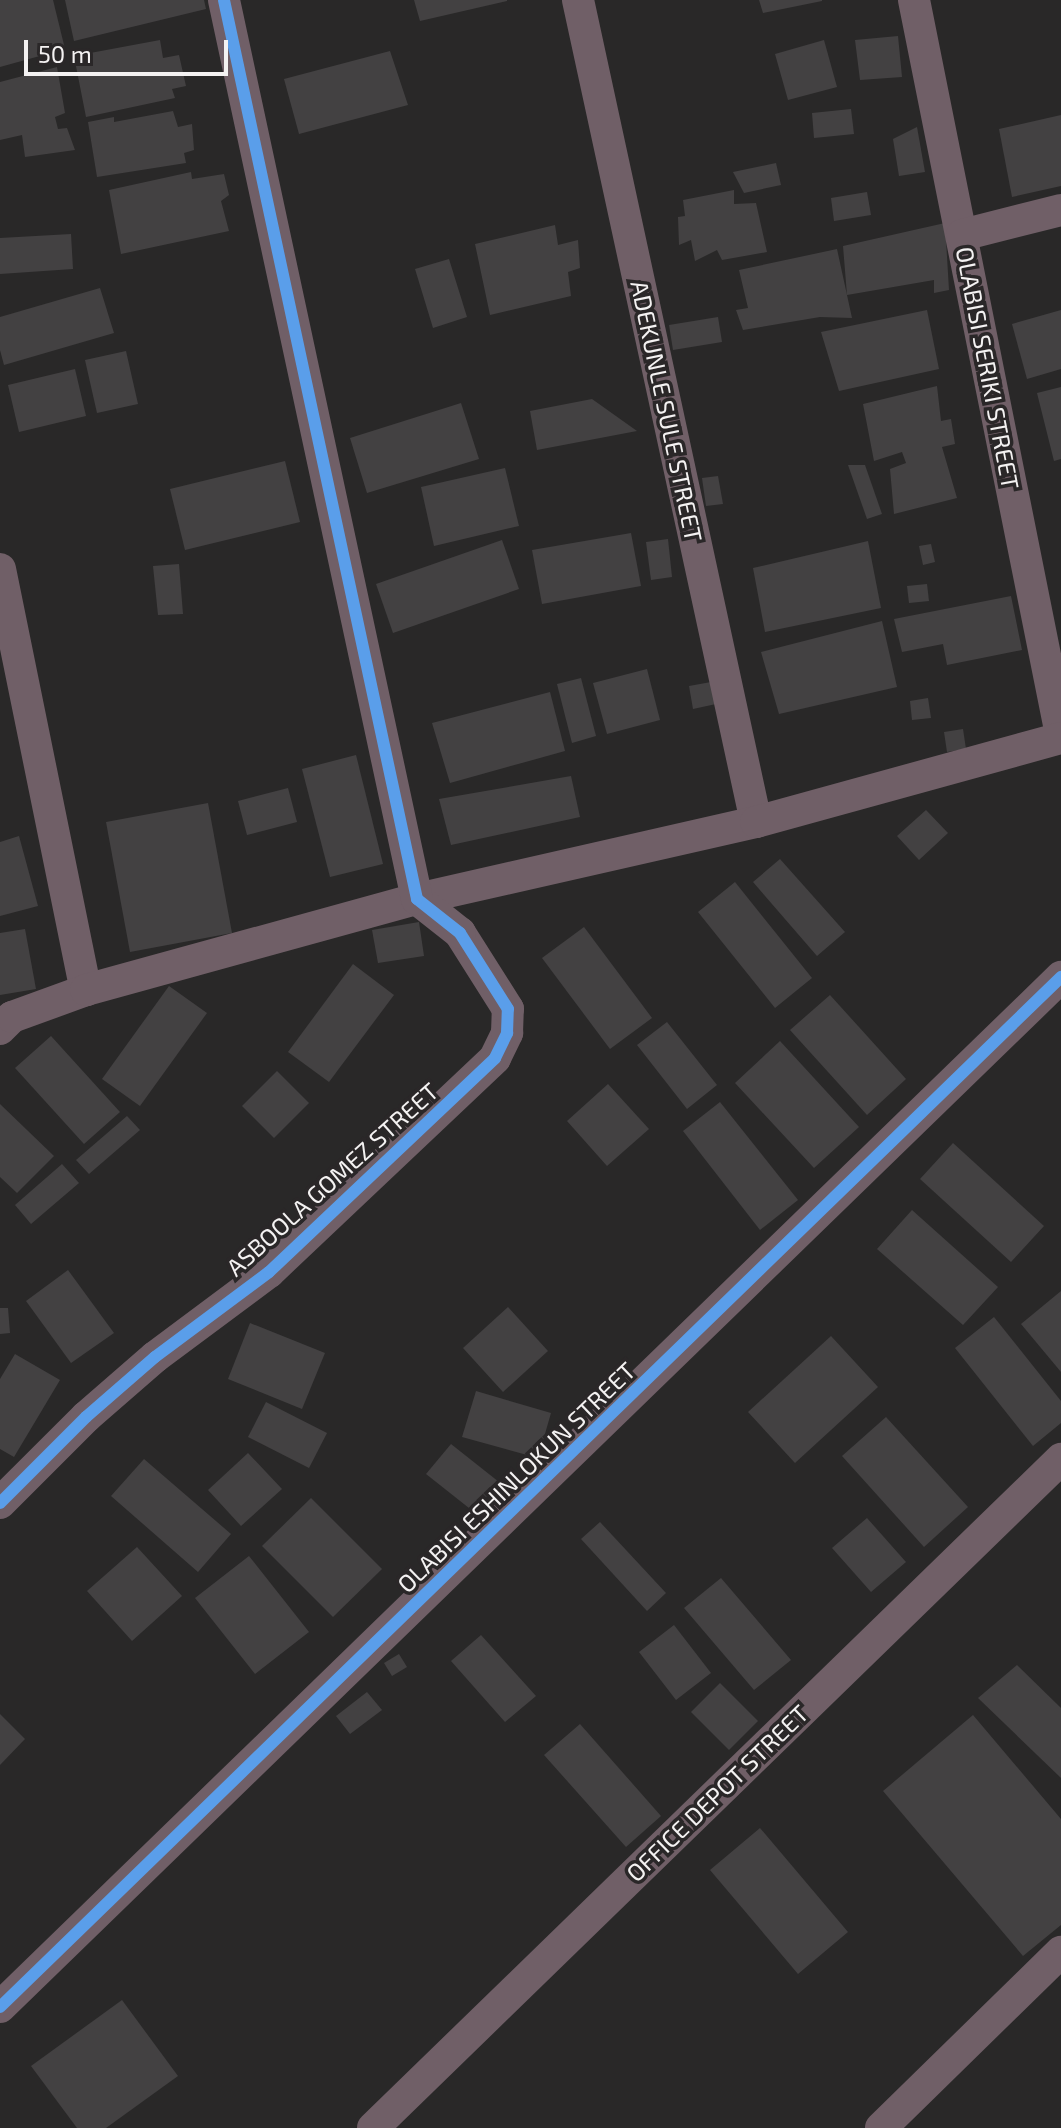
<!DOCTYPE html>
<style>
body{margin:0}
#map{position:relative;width:1061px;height:2128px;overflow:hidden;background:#292828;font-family:"Exo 2",sans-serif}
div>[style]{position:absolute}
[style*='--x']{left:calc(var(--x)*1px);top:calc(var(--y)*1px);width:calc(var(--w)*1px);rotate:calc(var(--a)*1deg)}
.building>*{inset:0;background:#434142}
.minor>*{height:32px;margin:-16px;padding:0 16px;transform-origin:16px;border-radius:16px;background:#705f67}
.cycleway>*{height:12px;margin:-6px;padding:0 6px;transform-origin:6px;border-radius:6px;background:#5a9eea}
span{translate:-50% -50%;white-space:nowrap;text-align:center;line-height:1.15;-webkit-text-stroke:7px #2a2728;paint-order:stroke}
.street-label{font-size:24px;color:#f4f2f2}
.scale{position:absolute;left:24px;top:40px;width:204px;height:36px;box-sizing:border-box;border:4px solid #f4f2f2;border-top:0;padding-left:10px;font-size:24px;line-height:28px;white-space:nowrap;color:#f4f2f2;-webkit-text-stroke:6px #2a2728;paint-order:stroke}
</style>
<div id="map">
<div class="building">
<div style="clip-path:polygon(0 0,53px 0,65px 49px,0 67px)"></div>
<div style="clip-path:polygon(65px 0,204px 0,206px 9px,74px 41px)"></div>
<div style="clip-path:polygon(414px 0,507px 0,507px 1px,420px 21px)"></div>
<div style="clip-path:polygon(759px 0,822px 0,822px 1px,763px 13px)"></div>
<div style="clip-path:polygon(898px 36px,902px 77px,860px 80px,855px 40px)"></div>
<div style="clip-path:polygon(160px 40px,163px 58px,179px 55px,186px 86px,172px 89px,175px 98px,86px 117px,74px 56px)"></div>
<div style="clip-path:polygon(824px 40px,837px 87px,788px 100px,775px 54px)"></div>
<div style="clip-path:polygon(390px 51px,408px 105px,299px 134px,284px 79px)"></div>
<div style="clip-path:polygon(57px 67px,65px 113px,55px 117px,58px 129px,67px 128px,75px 150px,25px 157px,22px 135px,0 140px,0 82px)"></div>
<div style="clip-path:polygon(851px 109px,854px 134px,814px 138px,812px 113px)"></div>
<div style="clip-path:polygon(173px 111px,178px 127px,192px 124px,194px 150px,184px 153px,186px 163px,97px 177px,88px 122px,114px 117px,114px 122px)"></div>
<div style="clip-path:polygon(1061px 115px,1061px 186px,1012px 197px,999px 129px)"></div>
<div style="clip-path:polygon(917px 127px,925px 172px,899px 176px,893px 139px)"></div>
<div style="clip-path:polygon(776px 163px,781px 185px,744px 193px,733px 172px)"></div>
<div style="clip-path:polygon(191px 172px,192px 179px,224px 174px,229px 195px,221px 201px,229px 231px,121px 254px,109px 190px)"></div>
<div style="clip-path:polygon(734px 190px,734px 204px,756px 203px,767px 252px,722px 260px,717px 250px,695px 261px,691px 240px,679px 245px,678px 217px,685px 216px,683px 200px)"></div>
<div style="clip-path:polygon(867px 192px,871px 215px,834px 221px,831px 198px)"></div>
<div style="clip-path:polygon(945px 223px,949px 290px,934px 293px,934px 280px,847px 295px,852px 318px,820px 317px,743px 330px,736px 310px,748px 308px,739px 270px,837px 249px,847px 295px,843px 246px)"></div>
<div style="clip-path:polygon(555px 225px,558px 245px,578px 240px,580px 268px,568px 272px,571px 296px,490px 315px,475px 244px)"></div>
<div style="clip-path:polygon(71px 234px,73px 269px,0 274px,0 238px)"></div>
<div style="clip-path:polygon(449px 259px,467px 317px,433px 328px,415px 269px)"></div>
<div style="clip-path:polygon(100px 288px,114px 333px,4px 365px,0 350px,0 317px)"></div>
<div style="clip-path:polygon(927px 310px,939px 369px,839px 391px,821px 332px)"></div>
<div style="clip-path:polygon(1061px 310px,1061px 369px,1027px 379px,1012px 324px)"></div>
<div style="clip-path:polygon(718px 317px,722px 342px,673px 350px,669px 325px)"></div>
<div style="clip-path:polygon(126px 351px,138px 404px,97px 413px,85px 360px)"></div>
<div style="clip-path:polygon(75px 369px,86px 416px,19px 432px,8px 385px)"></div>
<div style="clip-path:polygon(937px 386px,941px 421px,951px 419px,955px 444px,942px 447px,957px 498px,894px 514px,890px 469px,906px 463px,902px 452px,874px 461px,863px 404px)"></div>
<div style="clip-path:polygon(1061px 387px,1061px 459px,1054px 461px,1037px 393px)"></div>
<div style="clip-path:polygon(592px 399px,637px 431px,537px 450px,530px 411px)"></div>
<div style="clip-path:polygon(461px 403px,479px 459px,367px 493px,350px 438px)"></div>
<div style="clip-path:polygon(285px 461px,300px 522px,185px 550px,170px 489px)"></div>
<div style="clip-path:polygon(848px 465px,865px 465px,882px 514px,867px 519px)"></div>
<div style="clip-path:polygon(505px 468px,519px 526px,434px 546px,421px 487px)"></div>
<div style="clip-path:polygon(718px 476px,723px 504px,706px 506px,702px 478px)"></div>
<div style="clip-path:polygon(631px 533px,641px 586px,542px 604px,532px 550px)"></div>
<div style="clip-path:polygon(668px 539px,672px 577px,651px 580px,646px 542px)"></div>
<div style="clip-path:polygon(502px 540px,519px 589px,393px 633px,376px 584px)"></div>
<div style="clip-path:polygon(868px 541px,881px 608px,765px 632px,753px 568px)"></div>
<div style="clip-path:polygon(931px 544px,935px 562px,923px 565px,919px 546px)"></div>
<div style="clip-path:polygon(179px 564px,183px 614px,158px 615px,153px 566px)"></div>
<div style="clip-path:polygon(927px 584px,929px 601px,909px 603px,907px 586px)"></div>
<div style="clip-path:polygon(1011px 596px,1022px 650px,947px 665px,943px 644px,902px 652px,894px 619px)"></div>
<div style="clip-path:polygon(882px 621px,897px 687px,779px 714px,761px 652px)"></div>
<div style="clip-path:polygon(647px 669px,660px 720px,607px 734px,593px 683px)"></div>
<div style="clip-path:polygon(581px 678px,596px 736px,572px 743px,557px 684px)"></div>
<div style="clip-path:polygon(711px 682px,716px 704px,693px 709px,689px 686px)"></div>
<div style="clip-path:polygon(550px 692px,565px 751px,450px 783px,432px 723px)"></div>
<div style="clip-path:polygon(928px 698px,931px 718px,912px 720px,910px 701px)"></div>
<div style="clip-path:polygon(963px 729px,966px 749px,947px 752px,944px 732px)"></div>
<div style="clip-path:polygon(356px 755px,383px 864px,330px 877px,302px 769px)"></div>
<div style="clip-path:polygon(571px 776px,580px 817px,451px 845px,439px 799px)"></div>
<div style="clip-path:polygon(288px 788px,297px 822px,247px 835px,238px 801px)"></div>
<div style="clip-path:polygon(208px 803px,232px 933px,130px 952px,106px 822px)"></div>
<div style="clip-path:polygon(926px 810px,948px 833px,919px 860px,897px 836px)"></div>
<div style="clip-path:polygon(19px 836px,38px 906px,0 916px,0 842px)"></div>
<div style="clip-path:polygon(780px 859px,845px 932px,817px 956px,753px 882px)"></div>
<div style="clip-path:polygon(735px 882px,812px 978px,775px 1008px,698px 912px)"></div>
<div style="clip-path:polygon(419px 922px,424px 956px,378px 963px,372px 930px)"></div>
<div style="clip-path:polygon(584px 927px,652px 1018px,610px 1049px,542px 958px)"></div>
<div style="clip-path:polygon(25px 929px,36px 989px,0 995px,0 933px)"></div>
<div style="clip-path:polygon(353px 964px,394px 995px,329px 1082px,288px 1052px)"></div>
<div style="clip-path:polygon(169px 986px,207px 1013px,140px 1106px,102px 1079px)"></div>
<div style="clip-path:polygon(830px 995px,906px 1079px,867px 1115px,790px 1030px)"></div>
<div style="clip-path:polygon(667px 1022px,717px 1085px,687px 1109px,637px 1045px)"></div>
<div style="clip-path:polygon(51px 1036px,120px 1112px,84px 1144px,15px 1068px)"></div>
<div style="clip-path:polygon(780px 1041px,859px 1127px,814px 1168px,735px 1083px)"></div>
<div style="clip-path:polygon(277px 1071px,309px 1103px,274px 1138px,242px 1106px)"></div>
<div style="clip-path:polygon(608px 1084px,649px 1129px,607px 1166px,567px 1121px)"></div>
<div style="clip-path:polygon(720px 1102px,798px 1200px,760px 1230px,683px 1131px)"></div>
<div style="clip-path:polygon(0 1104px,54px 1156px,17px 1193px,0 1177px)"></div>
<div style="clip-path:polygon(127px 1116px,140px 1130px,89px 1174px,76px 1160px)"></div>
<div style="clip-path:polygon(953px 1143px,1044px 1226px,1011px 1262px,920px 1179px)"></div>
<div style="clip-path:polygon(62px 1164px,79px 1183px,31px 1224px,15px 1205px)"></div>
<div style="clip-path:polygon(912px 1210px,998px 1287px,963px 1325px,877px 1249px)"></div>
<div style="clip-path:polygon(68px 1270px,114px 1333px,71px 1363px,26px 1301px)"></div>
<div style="clip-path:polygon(1061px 1291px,1061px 1372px,1021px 1324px)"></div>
<div style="clip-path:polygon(508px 1307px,548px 1351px,503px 1392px,463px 1348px)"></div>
<div style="clip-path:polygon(0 1308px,8px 1308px,10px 1333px,0 1334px)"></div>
<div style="clip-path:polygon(994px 1317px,1061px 1401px,1061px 1423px,1033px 1446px,955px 1348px)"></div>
<div style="clip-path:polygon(250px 1323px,325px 1353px,302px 1409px,228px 1379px)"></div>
<div style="clip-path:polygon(831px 1336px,878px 1387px,795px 1463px,748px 1412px)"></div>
<div style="clip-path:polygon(15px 1354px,60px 1380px,14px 1457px,0 1449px,0 1379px)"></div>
<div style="clip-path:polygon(476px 1391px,551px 1413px,538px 1458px,462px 1437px)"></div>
<div style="clip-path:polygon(266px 1402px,327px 1433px,309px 1468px,248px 1437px)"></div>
<div style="clip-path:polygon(886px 1417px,968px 1507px,924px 1547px,842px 1456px)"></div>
<div style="clip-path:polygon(451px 1444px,499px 1482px,474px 1512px,426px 1474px)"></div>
<div style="clip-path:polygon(248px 1453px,282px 1489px,241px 1526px,208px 1490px)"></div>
<div style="clip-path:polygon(144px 1459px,231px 1534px,198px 1572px,111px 1496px)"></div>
<div style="clip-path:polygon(311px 1498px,382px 1569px,333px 1617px,262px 1546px)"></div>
<div style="clip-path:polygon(867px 1518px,906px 1562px,871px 1592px,832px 1548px)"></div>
<div style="clip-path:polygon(600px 1522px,666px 1593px,647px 1611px,581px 1539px)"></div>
<div style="clip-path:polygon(137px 1547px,182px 1596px,132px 1641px,87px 1591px)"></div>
<div style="clip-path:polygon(249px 1556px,309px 1632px,255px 1674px,195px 1598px)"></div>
<div style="clip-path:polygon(721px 1578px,791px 1660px,754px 1690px,684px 1608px)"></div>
<div style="clip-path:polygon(674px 1625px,711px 1673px,676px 1700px,639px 1652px)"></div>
<div style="clip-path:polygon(481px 1635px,536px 1696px,505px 1722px,451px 1661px)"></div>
<div style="clip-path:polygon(399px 1654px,407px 1667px,392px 1676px,384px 1663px)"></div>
<div style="clip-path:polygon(1017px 1665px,1061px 1708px,1061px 1778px,978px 1698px)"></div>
<div style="clip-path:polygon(720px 1683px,758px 1721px,729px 1750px,691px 1712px)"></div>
<div style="clip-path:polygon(367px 1692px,382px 1710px,350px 1734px,336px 1716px)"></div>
<div style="clip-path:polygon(0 1714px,25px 1739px,0 1765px)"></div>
<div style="clip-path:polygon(973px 1715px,1061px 1819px,1061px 1925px,1023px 1956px,883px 1791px)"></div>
<div style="clip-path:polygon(580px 1724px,661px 1816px,626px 1847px,544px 1755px)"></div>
<div style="clip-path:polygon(760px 1828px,848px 1932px,798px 1974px,710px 1870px)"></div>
<div style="clip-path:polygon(122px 2000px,178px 2076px,106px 2128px,77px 2128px,31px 2066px)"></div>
</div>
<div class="minor">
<div style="--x:578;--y:0;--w:841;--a:77.78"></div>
<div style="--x:914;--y:0;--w:750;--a:78.69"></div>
<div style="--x:962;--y:235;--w:102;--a:-14.2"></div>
<div style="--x:0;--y:569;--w:430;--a:78.5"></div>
<div style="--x:0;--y:1029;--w:17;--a:-45"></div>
<div style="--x:12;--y:1017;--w:79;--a:-20"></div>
<div style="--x:86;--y:990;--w:343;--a:-15.4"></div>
<div style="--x:417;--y:899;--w:348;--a:-12.8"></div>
<div style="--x:756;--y:822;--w:316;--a:-15.4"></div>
<div style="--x:0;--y:1503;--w:122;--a:-45"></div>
<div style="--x:86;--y:1417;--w:91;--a:-41"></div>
<div style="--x:155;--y:1357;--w:142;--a:-36.7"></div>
<div style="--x:269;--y:1272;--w:311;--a:-43.4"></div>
<div style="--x:495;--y:1058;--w:28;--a:-64"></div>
<div style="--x:507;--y:1033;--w:24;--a:-88"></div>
<div style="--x:508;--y:1009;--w:90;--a:-122.3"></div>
<div style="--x:460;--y:933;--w:55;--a:-141.7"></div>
<div style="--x:417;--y:899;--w:919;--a:-102.12"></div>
<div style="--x:0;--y:2007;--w:1479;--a:-44.15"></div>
<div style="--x:373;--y:2128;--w:960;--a:-44.2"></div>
<div style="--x:881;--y:2128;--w:252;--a:-44.4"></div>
</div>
<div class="cycleway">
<div style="--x:0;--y:1503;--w:122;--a:-45"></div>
<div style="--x:86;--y:1417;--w:91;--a:-41"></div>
<div style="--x:155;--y:1357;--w:142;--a:-36.7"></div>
<div style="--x:269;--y:1272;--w:311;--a:-43.4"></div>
<div style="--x:495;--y:1058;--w:28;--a:-64"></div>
<div style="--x:507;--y:1033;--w:24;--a:-88"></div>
<div style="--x:508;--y:1009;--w:90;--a:-122.3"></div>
<div style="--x:460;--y:933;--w:55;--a:-141.7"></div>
<div style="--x:417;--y:899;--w:919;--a:-102.12"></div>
<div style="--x:0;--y:2007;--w:1479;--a:-44.15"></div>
</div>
<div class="street-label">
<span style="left:988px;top:368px;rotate:79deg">OLABISI SERIKI STREET</span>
<span style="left:667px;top:411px;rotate:78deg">ADEKUNLE SULE STREET</span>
<span style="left:332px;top:1179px;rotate:-42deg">ASBOOLA GOMEZ STREET</span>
<span style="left:516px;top:1477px;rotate:-44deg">OLABISI ESHINLOKUN STREET</span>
<span style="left:717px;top:1793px;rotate:-44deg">OFFICE DEPOT STREET</span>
</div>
<div class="scale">50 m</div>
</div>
